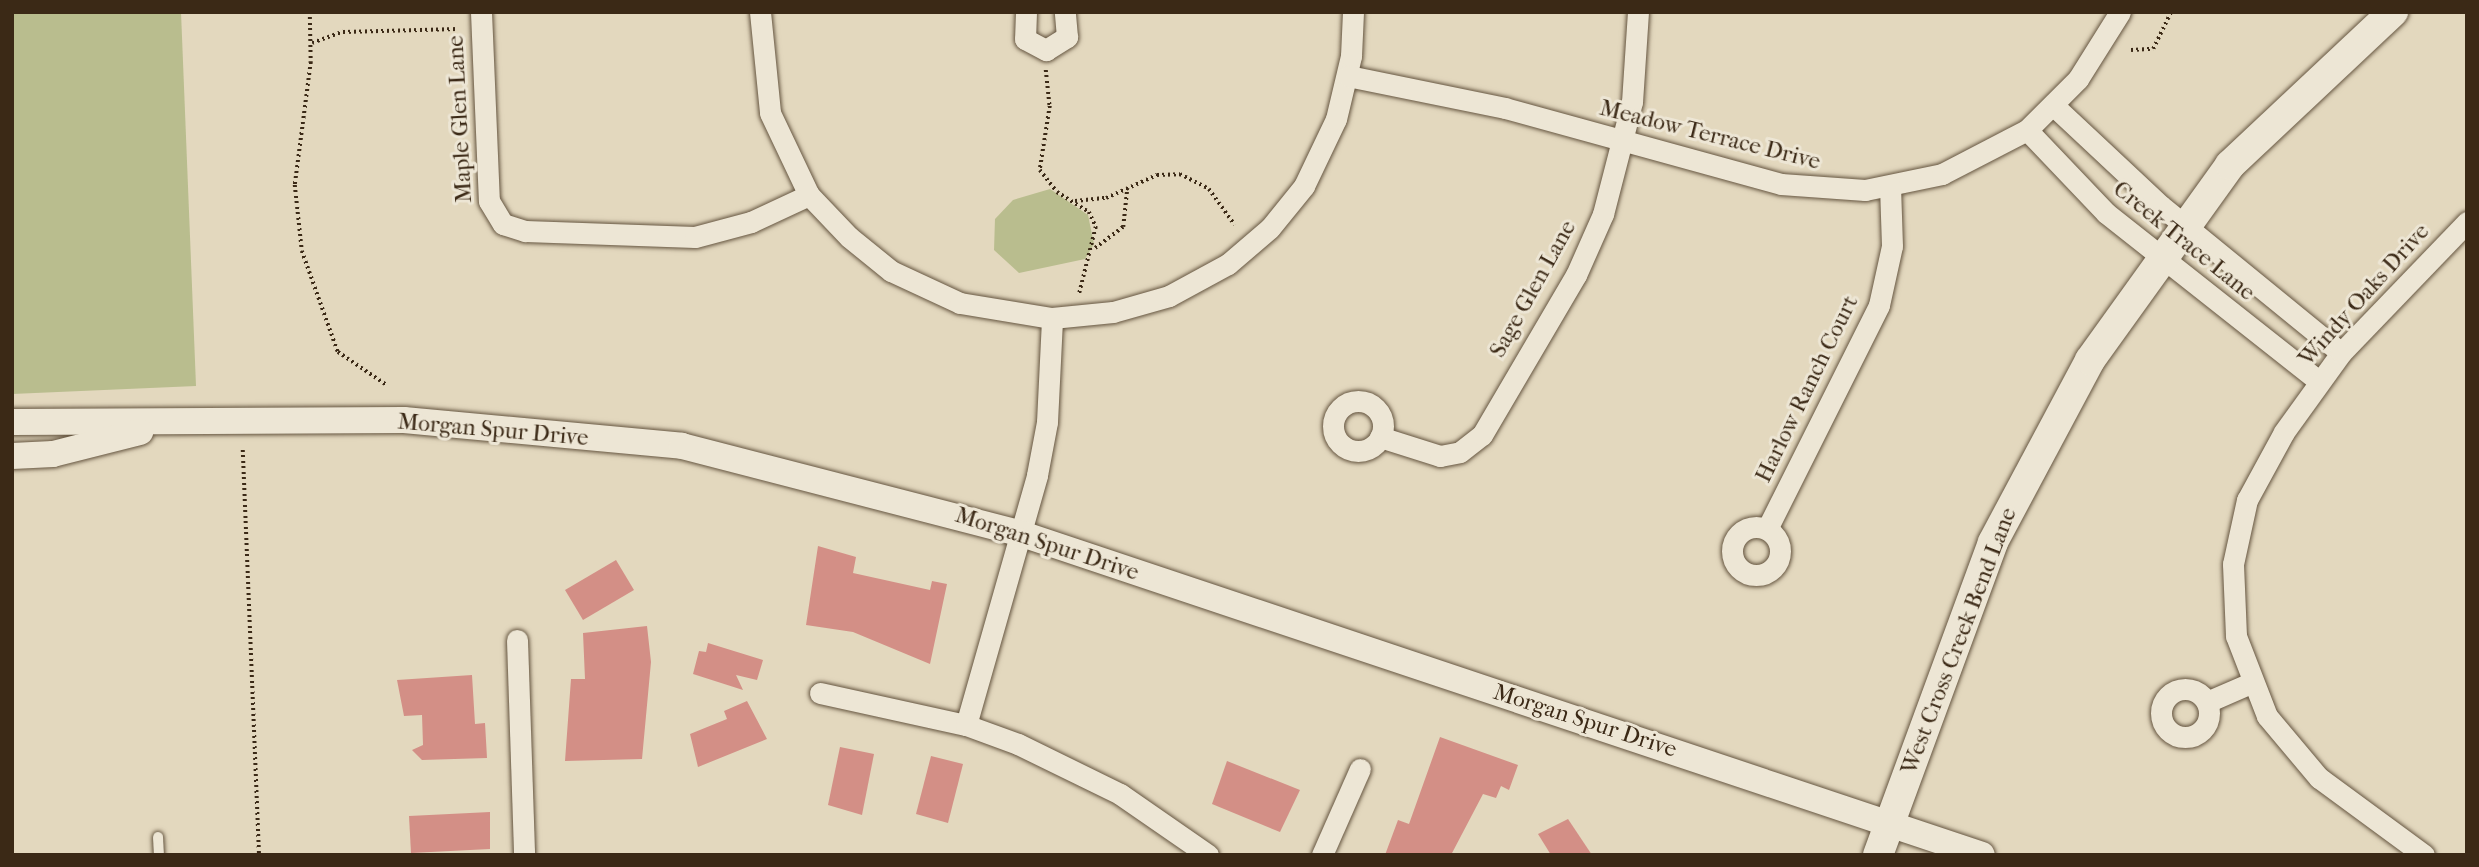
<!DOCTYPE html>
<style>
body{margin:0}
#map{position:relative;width:2479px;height:867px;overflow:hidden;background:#e3d8be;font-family:"IM FELL French Canon",serif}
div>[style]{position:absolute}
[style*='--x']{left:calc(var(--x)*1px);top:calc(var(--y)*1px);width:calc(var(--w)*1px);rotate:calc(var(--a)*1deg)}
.green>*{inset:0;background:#b9bd8e}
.building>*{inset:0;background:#d38f86}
.path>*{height:3.5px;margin-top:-1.75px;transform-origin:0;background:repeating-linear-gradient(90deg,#3b2916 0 2px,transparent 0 5.5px)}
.roads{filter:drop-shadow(0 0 2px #655540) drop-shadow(0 0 2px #655540)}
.service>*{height:10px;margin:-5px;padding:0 5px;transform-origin:5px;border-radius:5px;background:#ede6d5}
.minor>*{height:21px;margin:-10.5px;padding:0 10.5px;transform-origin:10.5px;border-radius:10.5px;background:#ede6d5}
.minor>.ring{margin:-10.5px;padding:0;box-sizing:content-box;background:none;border:21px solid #ede6d5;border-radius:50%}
.tertiary>*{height:26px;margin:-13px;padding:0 13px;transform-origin:13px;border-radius:13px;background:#ede6d5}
.secondary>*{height:30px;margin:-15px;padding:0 15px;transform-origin:15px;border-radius:15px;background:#ede6d5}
span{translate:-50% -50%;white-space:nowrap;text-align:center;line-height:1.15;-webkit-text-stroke:6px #ede6d5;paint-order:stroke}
.street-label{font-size:23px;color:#3b2916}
.frame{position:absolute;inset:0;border:14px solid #3b2916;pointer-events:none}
</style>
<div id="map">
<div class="green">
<div style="clip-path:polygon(12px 12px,181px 12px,196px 386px,12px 394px)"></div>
<div style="clip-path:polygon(1050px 189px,1088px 215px,1094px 244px,1085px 259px,1019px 273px,994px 250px,995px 219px,1013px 200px)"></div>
</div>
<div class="building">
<div style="clip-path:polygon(818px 546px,856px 557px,853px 573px,930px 590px,932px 581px,947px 584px,930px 664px,853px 632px,806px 625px)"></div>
<div style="clip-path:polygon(616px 560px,634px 590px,583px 620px,565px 590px)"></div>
<div style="clip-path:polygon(647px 626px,651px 662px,642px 759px,565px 761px,571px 679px,585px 679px,583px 633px)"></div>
<div style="clip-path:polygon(708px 643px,763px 660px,757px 680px,736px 675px,743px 690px,693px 674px,699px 651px,706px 652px)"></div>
<div style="clip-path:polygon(472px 675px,475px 724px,485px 723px,487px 758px,422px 760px,412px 750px,423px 745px,422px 715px,404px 716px,397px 680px)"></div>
<div style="clip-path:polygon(747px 701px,767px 739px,698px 767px,690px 734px,727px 719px,724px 711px)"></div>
<div style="clip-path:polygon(1440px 737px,1518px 765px,1509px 790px,1501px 786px,1496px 798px,1483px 794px,1451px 855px,1385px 855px,1398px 820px,1409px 824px)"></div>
<div style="clip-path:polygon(840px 747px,874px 754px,862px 815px,828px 805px)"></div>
<div style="clip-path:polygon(931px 756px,963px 764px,948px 823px,916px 814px)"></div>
<div style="clip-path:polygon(1227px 761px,1300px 790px,1280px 832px,1212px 804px)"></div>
<div style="clip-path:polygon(490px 812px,490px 849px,411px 853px,409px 816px)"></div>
<div style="clip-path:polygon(1568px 819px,1592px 855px,1551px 855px,1538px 834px)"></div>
</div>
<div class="path">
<div style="--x:310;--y:12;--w:50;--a:88.9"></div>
<div style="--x:311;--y:62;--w:124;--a:97.4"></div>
<div style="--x:295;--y:185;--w:66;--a:83.9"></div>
<div style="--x:302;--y:251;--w:107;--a:70.4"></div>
<div style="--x:338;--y:352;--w:60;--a:34.2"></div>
<div style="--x:312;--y:43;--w:33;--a:-20"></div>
<div style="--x:343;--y:32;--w:115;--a:-1.5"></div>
<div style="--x:2131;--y:50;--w:22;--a:-3"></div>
<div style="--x:2153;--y:49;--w:41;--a:-64.1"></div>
<div style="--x:1046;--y:70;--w:36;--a:84"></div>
<div style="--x:1050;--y:106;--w:65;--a:98.9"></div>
<div style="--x:1040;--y:170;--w:28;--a:52"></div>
<div style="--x:1057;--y:192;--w:38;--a:32"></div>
<div style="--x:1089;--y:212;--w:17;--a:65"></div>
<div style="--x:1096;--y:227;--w:70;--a:104"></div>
<div style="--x:1075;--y:201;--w:31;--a:-6"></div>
<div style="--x:1106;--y:198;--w:56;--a:-24.3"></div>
<div style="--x:1157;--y:175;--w:23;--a:-2"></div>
<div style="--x:1180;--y:174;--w:33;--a:27"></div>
<div style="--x:1209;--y:189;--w:44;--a:54.2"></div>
<div style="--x:1095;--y:248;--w:35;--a:-37"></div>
<div style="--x:1123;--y:227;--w:39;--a:-84"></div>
<div style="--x:243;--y:450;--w:405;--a:87.7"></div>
</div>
<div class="roads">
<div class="service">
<div style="--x:158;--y:837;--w:18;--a:87"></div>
</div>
<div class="minor">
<div style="--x:481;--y:12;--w:189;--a:87.6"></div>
<div style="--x:489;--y:201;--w:27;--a:59"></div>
<div style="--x:503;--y:224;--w:23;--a:18"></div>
<div style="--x:525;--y:231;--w:170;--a:2"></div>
<div style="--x:695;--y:237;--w:58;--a:-15"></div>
<div style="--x:751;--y:222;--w:64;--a:-25"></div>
<div style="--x:760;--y:12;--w:101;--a:84.3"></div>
<div style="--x:770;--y:113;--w:91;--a:64.6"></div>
<div style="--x:809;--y:195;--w:58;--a:46.4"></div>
<div style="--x:849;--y:237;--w:54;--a:39"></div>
<div style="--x:891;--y:271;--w:76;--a:24.9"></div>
<div style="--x:960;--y:303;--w:93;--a:9.3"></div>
<div style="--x:1052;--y:318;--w:61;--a:-5.6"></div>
<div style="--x:1113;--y:312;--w:58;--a:-15.9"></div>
<div style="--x:1169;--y:296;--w:67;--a:-28.5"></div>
<div style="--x:1228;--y:264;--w:55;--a:-40.6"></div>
<div style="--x:1270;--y:228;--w:54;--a:-51"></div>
<div style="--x:1304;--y:186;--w:74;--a:-64.5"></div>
<div style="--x:1336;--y:119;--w:65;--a:-76.6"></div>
<div style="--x:1351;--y:56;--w:44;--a:-87.4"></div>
<div style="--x:1026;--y:12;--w:27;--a:92"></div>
<div style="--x:1025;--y:39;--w:24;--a:28"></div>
<div style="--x:1046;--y:50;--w:25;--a:-32"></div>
<div style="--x:1067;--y:37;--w:25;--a:-95"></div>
<div style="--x:1348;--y:76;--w:160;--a:11.5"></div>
<div style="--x:1505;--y:108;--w:286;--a:15.4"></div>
<div style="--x:1781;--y:184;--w:84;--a:4.1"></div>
<div style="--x:1865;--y:190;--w:79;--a:-11.7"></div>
<div style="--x:1942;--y:174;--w:96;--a:-27.4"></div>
<div style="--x:2027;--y:130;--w:72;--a:-45"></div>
<div style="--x:2078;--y:79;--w:79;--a:-57.9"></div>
<div style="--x:2054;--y:106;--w:146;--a:43.1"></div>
<div style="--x:2161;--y:206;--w:232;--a:39.2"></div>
<div style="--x:2027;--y:130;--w:115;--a:46.4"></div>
<div style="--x:2106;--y:213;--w:271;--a:38.3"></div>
<div class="ring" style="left:1333px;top:401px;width:29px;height:29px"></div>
<div style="--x:1380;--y:437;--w:63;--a:17.6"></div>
<div style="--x:1440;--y:456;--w:20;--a:-11"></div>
<div style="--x:1460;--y:452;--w:28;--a:-38"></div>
<div style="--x:1482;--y:435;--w:186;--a:-59.6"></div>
<div style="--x:1576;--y:275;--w:67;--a:-66.1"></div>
<div style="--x:1603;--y:214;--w:116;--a:-75.5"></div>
<div style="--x:1632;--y:102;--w:90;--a:-86.2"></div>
<div class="ring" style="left:1732px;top:527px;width:27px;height:27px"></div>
<div style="--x:1767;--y:529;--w:250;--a:-63.4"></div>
<div style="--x:1879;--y:305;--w:60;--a:-77.6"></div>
<div style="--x:1892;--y:246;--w:59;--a:-91.9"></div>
<div style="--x:517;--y:640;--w:215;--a:88.1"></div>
<div class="ring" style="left:2161px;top:689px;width:27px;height:27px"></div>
<div style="--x:820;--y:693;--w:149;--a:12.4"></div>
<div style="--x:966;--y:725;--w:55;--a:20.1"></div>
<div style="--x:1018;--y:744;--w:114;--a:26.1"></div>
<div style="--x:1120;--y:794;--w:107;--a:34.7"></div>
<div style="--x:2207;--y:702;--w:48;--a:-23.4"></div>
<div style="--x:966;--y:725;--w:260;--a:-74.1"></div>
<div style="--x:1037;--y:475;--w:54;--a:-79.3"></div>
<div style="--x:1047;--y:422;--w:104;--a:-87.2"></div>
<div style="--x:1322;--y:855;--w:94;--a:-66.2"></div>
<div style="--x:2424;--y:855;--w:130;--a:-143.7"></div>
<div style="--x:2319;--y:778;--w:81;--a:-130"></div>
<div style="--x:2267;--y:716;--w:86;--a:-111.2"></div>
<div style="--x:2236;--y:636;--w:72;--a:-92.4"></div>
<div style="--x:2233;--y:564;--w:66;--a:-77.7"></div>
<div style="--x:2247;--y:500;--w:77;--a:-61.4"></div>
<div style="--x:2284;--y:432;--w:97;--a:-54.2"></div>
<div style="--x:2341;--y:353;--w:182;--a:-46.1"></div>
</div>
<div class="tertiary">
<div style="--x:12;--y:422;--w:392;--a:-0.3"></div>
<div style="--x:404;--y:420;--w:279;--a:5.3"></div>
<div style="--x:682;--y:446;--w:351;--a:14.5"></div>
<div style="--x:1022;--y:534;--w:1012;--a:18.49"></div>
<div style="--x:12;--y:456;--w:41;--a:-2.8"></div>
<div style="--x:53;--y:454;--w:90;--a:-14.2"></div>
</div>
<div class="secondary">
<div style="--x:1878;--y:855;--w:333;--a:-69.8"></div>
<div style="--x:1993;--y:542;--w:206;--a:-61.9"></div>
<div style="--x:2090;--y:360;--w:240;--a:-54.3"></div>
<div style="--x:2230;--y:165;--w:224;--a:-43.2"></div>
</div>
</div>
<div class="street-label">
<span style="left:460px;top:119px;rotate:-93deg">Maple Glen Lane</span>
<span style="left:1710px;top:135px;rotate:14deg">Meadow Terrace Drive</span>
<span style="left:2184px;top:241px;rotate:39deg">Creek Trace Lane</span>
<span style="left:1533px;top:289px;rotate:-61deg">Sage Glen Lane</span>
<span style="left:2364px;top:295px;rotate:-48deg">Windy Oaks Drive</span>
<span style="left:1807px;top:389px;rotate:-64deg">Harlow Ranch Court</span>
<span style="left:493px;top:430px;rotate:5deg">Morgan Spur Drive</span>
<span style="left:1047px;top:544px;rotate:18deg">Morgan Spur Drive</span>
<span style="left:1959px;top:641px;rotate:-69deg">West Cross Creek Bend Lane</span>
<span style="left:1585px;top:721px;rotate:18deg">Morgan Spur Drive</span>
</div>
<div class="frame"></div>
</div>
